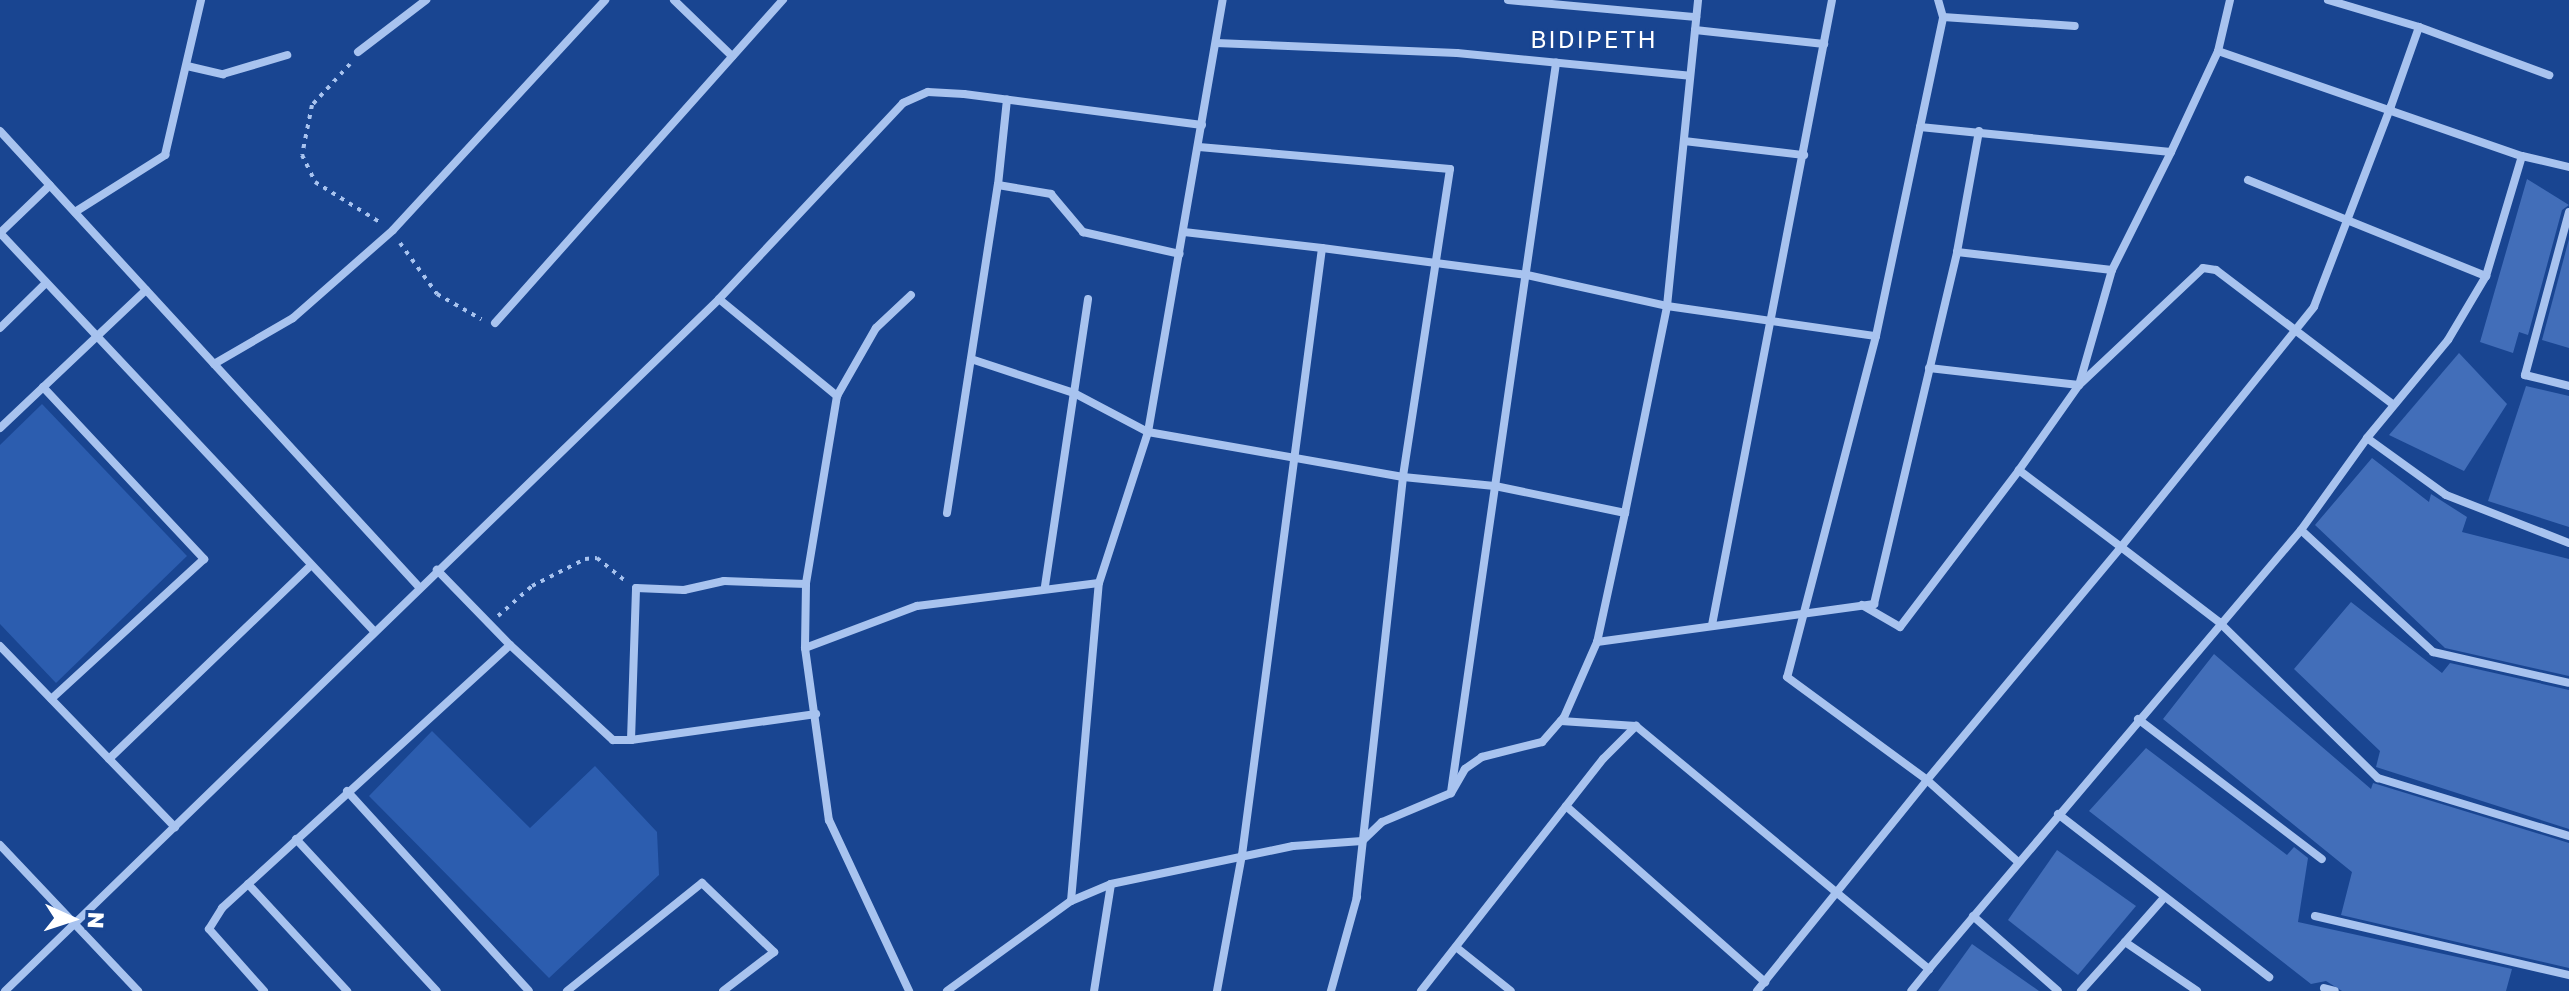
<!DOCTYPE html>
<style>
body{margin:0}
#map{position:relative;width:2569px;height:991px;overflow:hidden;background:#194591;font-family:"Golos Text",sans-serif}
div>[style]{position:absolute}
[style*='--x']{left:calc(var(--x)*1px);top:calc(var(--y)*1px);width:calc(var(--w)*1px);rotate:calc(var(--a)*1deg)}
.green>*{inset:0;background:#2c5daf}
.building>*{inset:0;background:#426eb9}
.path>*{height:4px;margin-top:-2px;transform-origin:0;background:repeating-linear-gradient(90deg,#a8c3ef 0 4px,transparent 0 10px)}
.street>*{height:8px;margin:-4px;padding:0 4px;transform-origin:4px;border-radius:4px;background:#a8c3ef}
span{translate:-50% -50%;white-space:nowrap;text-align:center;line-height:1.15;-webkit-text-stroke:6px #194591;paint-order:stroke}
.neighbourhood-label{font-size:24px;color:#fff;letter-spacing:2px}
.north{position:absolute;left:32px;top:879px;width:80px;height:80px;-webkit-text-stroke:6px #194591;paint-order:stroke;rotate:93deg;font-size:22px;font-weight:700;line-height:32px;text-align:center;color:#fff}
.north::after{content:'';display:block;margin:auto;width:28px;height:36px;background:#fff;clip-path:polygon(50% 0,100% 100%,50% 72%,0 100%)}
</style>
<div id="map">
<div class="green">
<div style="clip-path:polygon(42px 404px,187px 556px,56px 683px,0 624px,0 445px)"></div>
<div style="clip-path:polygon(432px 731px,530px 828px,595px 766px,657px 832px,659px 875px,549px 978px,369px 796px)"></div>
</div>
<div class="building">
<div style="clip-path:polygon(2527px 179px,2569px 205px,2562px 210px,2528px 335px,2519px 332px,2513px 353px,2480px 342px)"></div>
<div style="clip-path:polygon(2569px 239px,2569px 348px,2542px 340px)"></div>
<div style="clip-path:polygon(2459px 353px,2507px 404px,2464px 471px,2389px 435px)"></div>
<div style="clip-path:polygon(2526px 386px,2569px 396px,2569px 527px,2488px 501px)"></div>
<div style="clip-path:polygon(2372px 458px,2429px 502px,2431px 494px,2467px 517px,2462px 532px,2569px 559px,2569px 676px,2445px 648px,2315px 525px)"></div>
<div style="clip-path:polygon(2351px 602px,2442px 673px,2450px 663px,2569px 690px,2569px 829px,2376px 767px,2380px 751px,2294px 669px)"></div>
<div style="clip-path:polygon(2214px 654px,2371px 789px,2373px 783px,2569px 843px,2569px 968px,2341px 915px,2352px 872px,2163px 719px)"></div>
<div style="clip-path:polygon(2146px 748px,2287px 855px,2294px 847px,2308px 858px,2298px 922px,2512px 969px,2506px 991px,2342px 991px,2326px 981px,2311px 984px,2089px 811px)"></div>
<div style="clip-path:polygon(2057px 850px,2136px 906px,2078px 975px,2008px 920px)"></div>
<div style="clip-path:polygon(1972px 944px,2039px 991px,1938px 991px)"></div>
</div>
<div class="path">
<div style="--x:350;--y:64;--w:56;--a:132.8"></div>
<div style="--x:312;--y:105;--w:51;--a:101.3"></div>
<div style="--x:302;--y:155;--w:30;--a:64"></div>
<div style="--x:315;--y:182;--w:78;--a:31.8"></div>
<div style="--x:400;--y:243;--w:63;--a:54"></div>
<div style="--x:437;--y:294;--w:51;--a:29.6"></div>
<div style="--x:498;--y:616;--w:45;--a:-41.4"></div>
<div style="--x:532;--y:586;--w:59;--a:-27"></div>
<div style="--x:585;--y:559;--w:12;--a:-5"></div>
<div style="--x:597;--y:558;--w:35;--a:39"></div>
</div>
<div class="street">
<div style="--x:674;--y:0;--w:81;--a:44"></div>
<div style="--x:1508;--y:0;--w:189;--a:5.2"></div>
<div style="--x:2230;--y:0;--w:52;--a:103.2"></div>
<div style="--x:2218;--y:51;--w:322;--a:19.1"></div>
<div style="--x:2522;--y:156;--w:125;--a:106.7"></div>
<div style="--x:2486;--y:276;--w:74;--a:120.7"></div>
<div style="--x:2448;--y:340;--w:127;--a:129.6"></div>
<div style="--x:2367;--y:438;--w:97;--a:35.8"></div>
<div style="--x:2446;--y:495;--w:132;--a:21.3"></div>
<div style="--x:2328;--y:0;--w:95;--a:16.5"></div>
<div style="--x:2419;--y:27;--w:84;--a:109.5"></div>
<div style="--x:2391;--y:106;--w:215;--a:111"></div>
<div style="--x:2314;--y:307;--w:308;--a:128.8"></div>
<div style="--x:2121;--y:547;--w:123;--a:37.4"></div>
<div style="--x:2219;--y:622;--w:223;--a:44.5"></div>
<div style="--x:2378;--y:778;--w:200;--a:16.9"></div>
<div style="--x:1943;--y:17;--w:132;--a:3.9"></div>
<div style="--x:2419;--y:27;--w:139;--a:20.3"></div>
<div style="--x:1695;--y:30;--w:130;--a:6.2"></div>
<div style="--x:1216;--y:43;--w:241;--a:2.4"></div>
<div style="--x:1457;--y:53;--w:234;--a:5.6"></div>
<div style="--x:358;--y:52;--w:86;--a:-37.4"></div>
<div style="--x:187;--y:66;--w:37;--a:13"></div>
<div style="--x:223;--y:74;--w:67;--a:-16.5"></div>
<div style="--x:1920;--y:127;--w:252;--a:5.7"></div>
<div style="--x:2171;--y:152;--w:111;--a:-65"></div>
<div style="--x:0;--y:131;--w:619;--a:47.42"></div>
<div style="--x:1979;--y:131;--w:123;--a:100.3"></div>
<div style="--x:1957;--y:252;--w:156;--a:6.6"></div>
<div style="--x:2112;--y:270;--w:132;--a:-63.4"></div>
<div style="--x:1684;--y:141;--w:121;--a:6.7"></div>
<div style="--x:1199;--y:147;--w:252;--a:5"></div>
<div style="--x:1450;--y:169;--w:312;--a:98.7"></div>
<div style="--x:1403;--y:477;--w:423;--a:96.3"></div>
<div style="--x:1357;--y:897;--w:98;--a:105.5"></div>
<div style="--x:2522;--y:156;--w:48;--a:13.2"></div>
<div style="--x:2248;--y:180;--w:257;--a:22"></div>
<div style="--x:998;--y:185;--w:86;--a:-84"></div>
<div style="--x:75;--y:212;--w:107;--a:-32.3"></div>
<div style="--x:165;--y:155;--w:159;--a:-76.9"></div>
<div style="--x:2569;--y:212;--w:169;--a:105.1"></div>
<div style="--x:2525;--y:375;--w:45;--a:14"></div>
<div style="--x:1184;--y:232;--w:139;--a:6.6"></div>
<div style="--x:0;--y:233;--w:546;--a:46.78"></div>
<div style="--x:0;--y:233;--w:69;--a:-43.8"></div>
<div style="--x:719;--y:299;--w:153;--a:39.4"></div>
<div style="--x:837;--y:396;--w:191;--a:99.4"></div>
<div style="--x:806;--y:584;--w:64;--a:90.9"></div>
<div style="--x:805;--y:648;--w:120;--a:-20.6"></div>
<div style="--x:917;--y:606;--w:183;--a:-7.2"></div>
<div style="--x:495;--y:323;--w:433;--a:-48.3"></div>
<div style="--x:0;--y:328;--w:64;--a:-44.4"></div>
<div style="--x:1876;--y:336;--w:352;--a:104.6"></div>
<div style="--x:1787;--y:677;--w:174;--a:36.3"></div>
<div style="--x:1927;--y:780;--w:303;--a:-50.2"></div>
<div style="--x:2121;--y:547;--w:128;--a:-143"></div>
<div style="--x:971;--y:359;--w:108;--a:18.3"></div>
<div style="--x:1074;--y:393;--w:95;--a:-81.5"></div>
<div style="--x:214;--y:364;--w:91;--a:-30.2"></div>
<div style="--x:293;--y:318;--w:133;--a:-41.3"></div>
<div style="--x:393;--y:230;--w:313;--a:-47.3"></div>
<div style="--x:1929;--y:368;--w:151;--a:6.5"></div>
<div style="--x:2079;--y:385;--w:170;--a:-43.3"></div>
<div style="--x:2203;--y:268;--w:13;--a:9"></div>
<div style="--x:2216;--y:270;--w:223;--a:37.2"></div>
<div style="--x:43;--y:387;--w:236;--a:46.9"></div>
<div style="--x:204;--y:559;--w:207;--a:137.5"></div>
<div style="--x:837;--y:396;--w:78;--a:-60.2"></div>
<div style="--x:876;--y:328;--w:48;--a:-43.3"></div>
<div style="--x:0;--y:428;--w:201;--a:-43.4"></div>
<div style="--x:947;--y:513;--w:332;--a:-81.2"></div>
<div style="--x:998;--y:185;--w:54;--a:9.6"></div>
<div style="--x:1051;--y:194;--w:50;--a:49.9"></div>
<div style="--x:1083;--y:232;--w:99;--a:12.8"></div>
<div style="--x:1625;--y:513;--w:211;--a:-78.5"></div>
<div style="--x:1667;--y:306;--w:308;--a:-84.2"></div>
<div style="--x:2301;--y:530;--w:180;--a:42.7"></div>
<div style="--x:2433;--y:652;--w:139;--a:12.8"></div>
<div style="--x:1045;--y:586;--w:195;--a:-81.5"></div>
<div style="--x:1074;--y:393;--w:84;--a:27.8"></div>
<div style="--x:1148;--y:432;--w:259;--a:10"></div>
<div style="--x:1403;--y:477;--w:92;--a:5.6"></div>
<div style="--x:1495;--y:486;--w:133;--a:11.7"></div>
<div style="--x:1625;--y:513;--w:132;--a:102.2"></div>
<div style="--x:1597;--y:642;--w:82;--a:113.7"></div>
<div style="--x:1564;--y:717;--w:33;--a:131"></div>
<div style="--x:1542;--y:742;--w:62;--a:166"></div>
<div style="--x:1482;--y:757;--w:21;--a:145"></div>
<div style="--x:1465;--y:769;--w:28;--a:120"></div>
<div style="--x:1451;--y:793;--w:75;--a:157.2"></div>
<div style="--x:1382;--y:822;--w:28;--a:136"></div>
<div style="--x:1362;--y:841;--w:69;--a:175.9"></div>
<div style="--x:1293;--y:846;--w:186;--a:168.2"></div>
<div style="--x:1862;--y:605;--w:44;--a:30.1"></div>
<div style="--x:1900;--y:627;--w:197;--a:-52.8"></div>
<div style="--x:2019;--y:470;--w:104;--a:-54.8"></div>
<div style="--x:2079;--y:385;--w:120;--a:-74"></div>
<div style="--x:1712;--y:625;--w:636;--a:-79.13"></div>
<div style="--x:1597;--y:642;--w:280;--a:-7.8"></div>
<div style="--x:1874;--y:604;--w:362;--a:-76.7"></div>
<div style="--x:510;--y:645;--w:140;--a:42.7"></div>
<div style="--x:613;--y:740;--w:18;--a:0"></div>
<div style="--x:631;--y:740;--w:152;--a:-88.1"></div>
<div style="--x:636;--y:588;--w:48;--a:2.4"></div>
<div style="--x:684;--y:590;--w:41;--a:-12.7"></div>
<div style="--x:724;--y:581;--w:82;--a:2.1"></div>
<div style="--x:0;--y:646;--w:252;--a:46"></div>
<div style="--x:805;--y:648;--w:174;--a:82.1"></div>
<div style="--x:829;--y:820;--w:189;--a:64.9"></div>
<div style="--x:2138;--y:719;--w:231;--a:37.3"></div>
<div style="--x:1561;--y:721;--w:75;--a:3.8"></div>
<div style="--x:631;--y:740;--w:187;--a:-8"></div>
<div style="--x:109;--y:759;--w:280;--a:-43.8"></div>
<div style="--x:347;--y:791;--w:270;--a:47.7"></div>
<div style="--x:1451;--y:792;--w:737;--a:-81.8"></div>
<div style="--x:1566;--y:806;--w:266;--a:41.5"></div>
<div style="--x:2058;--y:814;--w:267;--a:37.7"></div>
<div style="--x:296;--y:839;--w:207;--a:47.2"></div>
<div style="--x:0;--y:845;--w:201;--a:46.6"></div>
<div style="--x:248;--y:884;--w:146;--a:47.2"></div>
<div style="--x:1071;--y:901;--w:43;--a:-23"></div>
<div style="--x:1111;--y:884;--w:108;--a:99"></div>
<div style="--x:1973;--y:916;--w:113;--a:41.4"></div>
<div style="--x:2315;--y:916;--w:261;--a:13.1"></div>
<div style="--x:2125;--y:942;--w:56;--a:-48.6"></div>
<div style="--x:1456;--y:947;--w:70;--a:38.7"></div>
<div style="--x:1929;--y:969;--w:575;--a:-49.72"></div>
<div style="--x:2301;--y:530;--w:113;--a:-54.3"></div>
<div style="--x:2324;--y:988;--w:11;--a:15"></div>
<div style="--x:5;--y:991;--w:994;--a:-44.1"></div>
<div style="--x:719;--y:299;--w:269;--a:-46.8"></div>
<div style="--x:903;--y:103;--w:27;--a:-24"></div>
<div style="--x:928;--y:92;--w:36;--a:3"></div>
<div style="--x:964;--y:94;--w:240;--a:7.4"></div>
<div style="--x:264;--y:991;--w:83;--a:-131.6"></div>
<div style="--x:209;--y:929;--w:25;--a:-58"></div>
<div style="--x:222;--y:908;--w:390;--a:-42.4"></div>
<div style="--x:510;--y:645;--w:105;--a:-134.2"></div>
<div style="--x:567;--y:991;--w:173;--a:-38.7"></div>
<div style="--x:702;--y:883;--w:100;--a:43.8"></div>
<div style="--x:774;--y:952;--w:64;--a:142.6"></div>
<div style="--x:947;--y:991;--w:153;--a:-36"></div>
<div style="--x:1071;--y:901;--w:319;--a:-85"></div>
<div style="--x:1099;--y:583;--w:159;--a:-72"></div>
<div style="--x:1148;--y:432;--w:438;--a:-80.2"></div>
<div style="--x:1217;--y:991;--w:138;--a:-79.6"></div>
<div style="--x:1242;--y:855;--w:612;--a:-82.49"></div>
<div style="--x:1322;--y:248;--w:207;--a:7.5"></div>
<div style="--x:1527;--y:275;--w:143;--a:12.5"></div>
<div style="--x:1667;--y:306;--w:211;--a:8.2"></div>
<div style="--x:1876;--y:336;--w:326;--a:-78.1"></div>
<div style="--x:1943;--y:17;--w:18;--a:-106"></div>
<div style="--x:1421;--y:991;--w:295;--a:-51.9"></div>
<div style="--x:1603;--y:759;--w:47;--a:-45"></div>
<div style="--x:1636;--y:726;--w:381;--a:39.7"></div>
<div style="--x:1929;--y:969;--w:28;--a:129"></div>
<div style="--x:1757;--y:991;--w:271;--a:-51.1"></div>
<div style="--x:1927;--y:780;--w:122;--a:42"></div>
<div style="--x:2081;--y:991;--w:66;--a:-48.1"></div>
<div style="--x:2125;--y:942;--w:87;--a:34.2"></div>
</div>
<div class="neighbourhood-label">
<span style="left:1594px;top:39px">BIDIPETH</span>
</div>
<div class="north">N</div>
</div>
